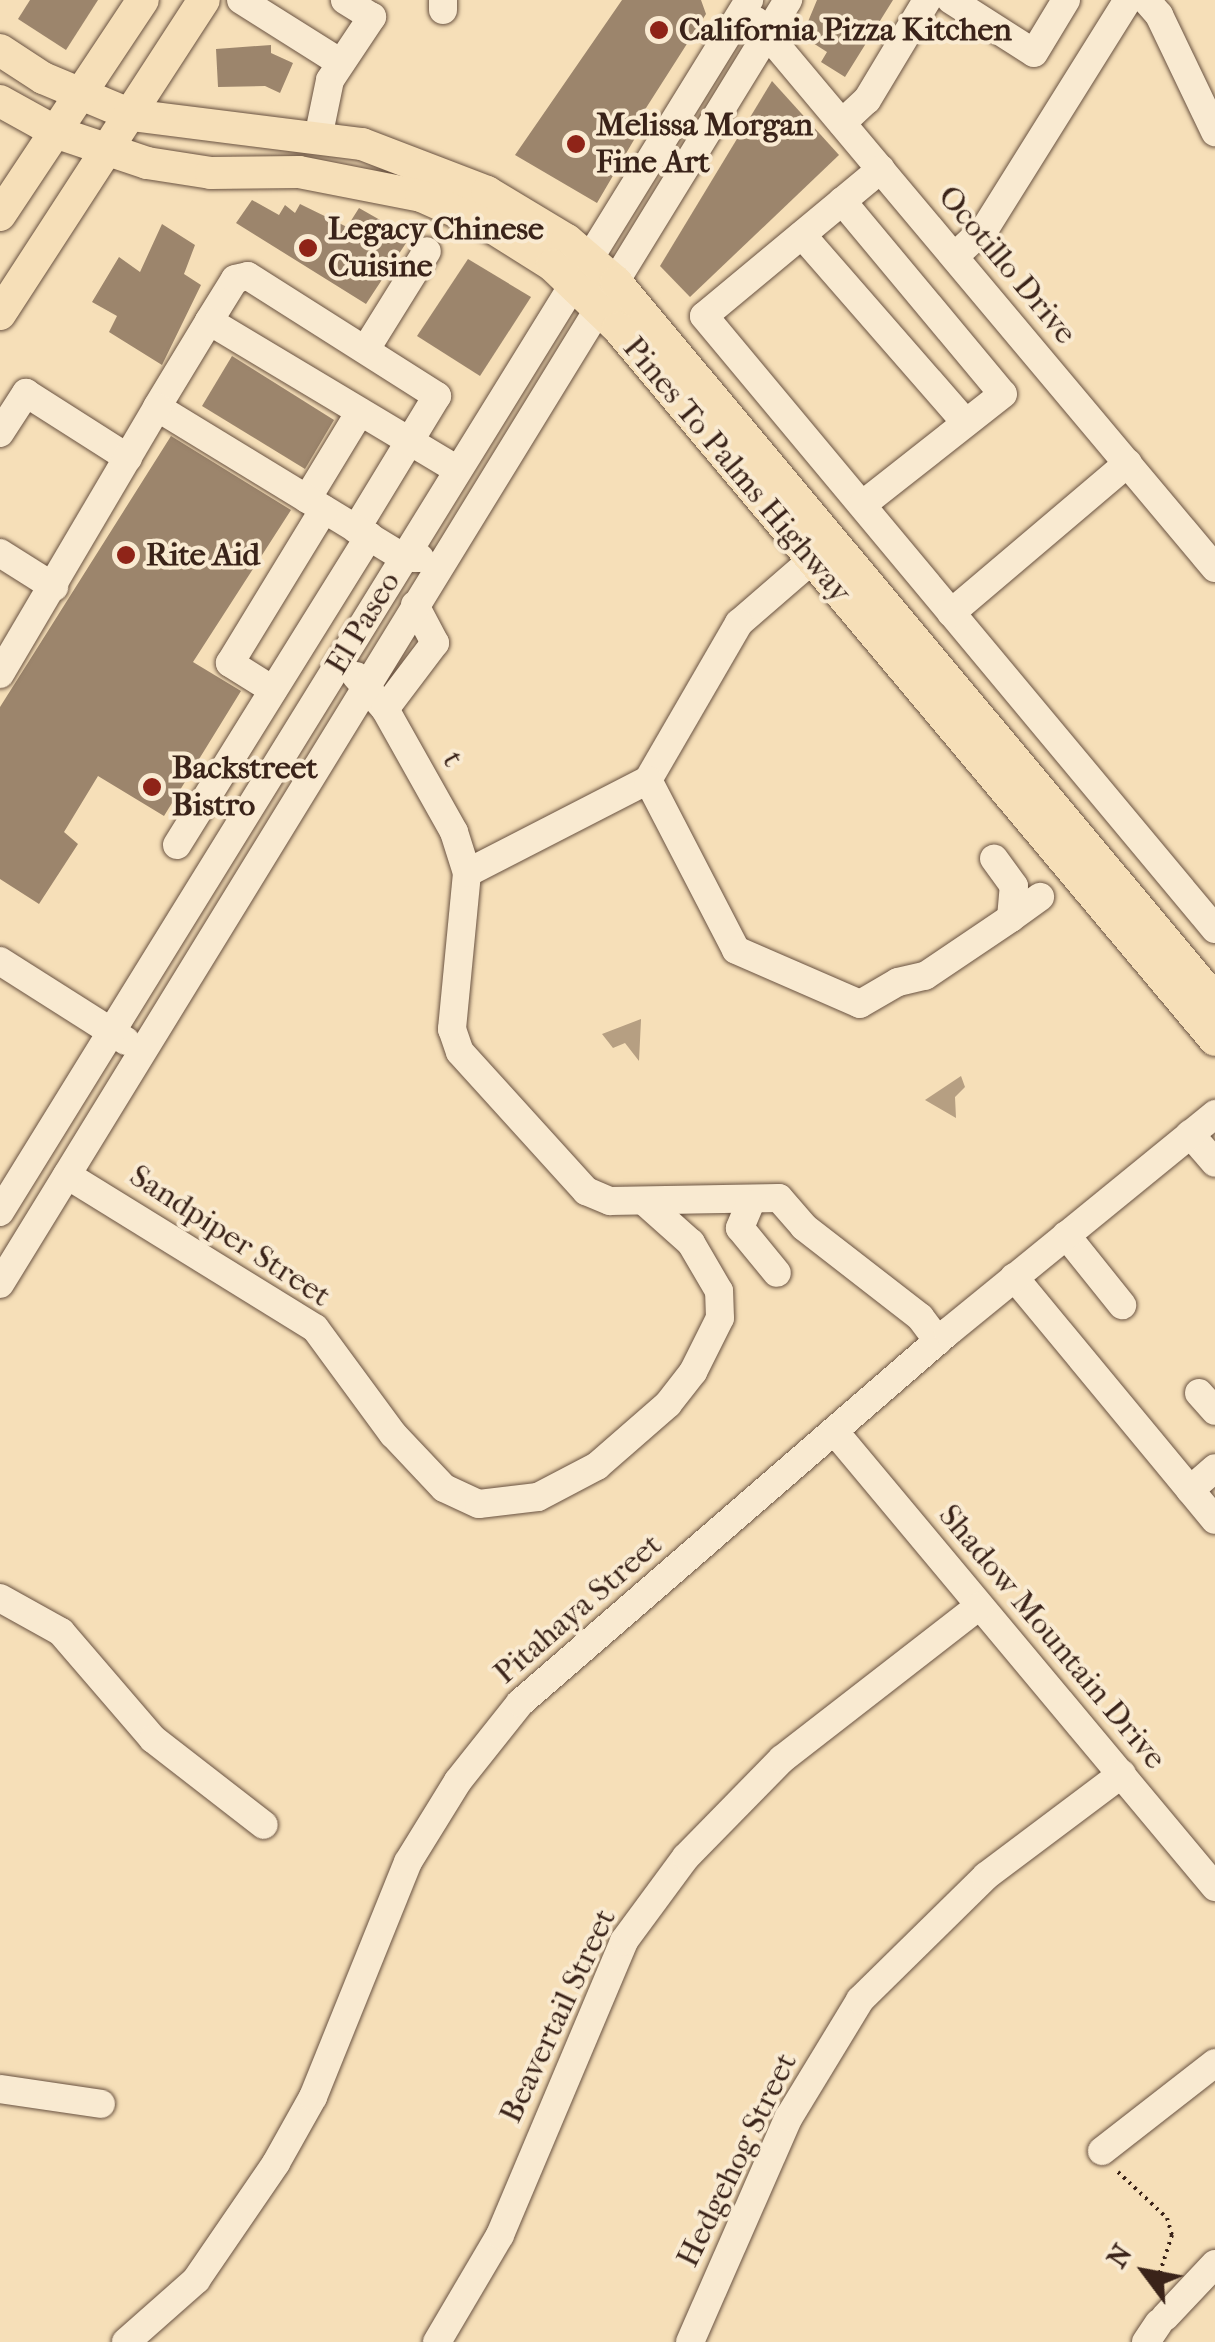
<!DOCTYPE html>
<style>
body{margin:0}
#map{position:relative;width:1215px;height:2342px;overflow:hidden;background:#f6dfb8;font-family:"IM FELL French Canon",serif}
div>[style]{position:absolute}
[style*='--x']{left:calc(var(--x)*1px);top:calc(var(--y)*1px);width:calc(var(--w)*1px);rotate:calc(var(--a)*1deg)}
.water>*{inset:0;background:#b69f82}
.building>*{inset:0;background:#9c856c}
.path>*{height:4px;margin-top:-2px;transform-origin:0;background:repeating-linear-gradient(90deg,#3a2319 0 2.5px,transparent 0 7.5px)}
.roads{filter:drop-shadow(0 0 2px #695241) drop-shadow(0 0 2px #695241)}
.minor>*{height:28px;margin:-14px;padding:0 14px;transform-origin:14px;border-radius:14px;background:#f9ead1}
.major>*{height:32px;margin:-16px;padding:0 16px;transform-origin:16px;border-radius:16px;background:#f6dfb8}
.dots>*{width:28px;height:28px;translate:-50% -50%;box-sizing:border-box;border:5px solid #f9ead1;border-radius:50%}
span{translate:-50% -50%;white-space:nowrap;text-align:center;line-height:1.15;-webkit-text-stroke:8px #f9ead1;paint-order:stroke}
.poi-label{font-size:32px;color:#3a2319;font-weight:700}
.left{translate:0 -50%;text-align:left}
.street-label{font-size:32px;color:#3a2319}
.north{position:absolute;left:1095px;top:2222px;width:100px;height:100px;-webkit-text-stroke:8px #f9ead1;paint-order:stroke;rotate:302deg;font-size:28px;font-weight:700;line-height:40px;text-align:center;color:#3a2319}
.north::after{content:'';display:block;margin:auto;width:35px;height:45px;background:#3a2319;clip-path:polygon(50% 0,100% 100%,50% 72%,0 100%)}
</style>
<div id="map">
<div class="water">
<div style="clip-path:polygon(641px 1019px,641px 1020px,639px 1061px,625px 1043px,613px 1048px,602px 1034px)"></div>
<div style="clip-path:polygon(961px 1076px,965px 1087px,955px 1097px,956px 1118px,925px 1100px)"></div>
</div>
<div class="building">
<div style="clip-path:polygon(30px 0,98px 0,66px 50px,18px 19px)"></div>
<div style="clip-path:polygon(622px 0,701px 0,706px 14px,632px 130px,638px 133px,597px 203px,515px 155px)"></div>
<div style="clip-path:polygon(817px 0,893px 0,845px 77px,821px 62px,827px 52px,802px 36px)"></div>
<div style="clip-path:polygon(271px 45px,271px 53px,293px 63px,280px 93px,265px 86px,218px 87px,216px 49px)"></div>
<div style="clip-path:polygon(772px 81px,839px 155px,690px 297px,660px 266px)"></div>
<div style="clip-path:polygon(252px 200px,279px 215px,285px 205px,295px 213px,300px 204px,347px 227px,359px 208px,410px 237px,366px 304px,236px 223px)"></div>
<div style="clip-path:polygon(162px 224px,195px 245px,184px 274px,201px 285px,162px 365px,109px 332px,117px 316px,92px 302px,119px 257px,140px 272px)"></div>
<div style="clip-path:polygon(468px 259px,531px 297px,480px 376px,417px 336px)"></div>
<div style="clip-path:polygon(232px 356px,334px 420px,305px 469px,202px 406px)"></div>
<div style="clip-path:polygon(171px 436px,291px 510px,193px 662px,241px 691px,164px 816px,98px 776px,64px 832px,78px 844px,39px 904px,0 879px,0 707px)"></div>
</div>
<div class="path">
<div style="--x:1118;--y:2172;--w:67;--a:43.2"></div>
<div style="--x:1167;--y:2218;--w:18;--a:74"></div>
<div style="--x:1172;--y:2235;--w:40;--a:108"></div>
<div style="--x:1160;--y:2273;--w:14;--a:73"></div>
</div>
<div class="roads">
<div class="minor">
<div style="--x:241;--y:0;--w:118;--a:32.2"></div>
<div style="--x:443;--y:0;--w:10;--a:90"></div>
<div style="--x:951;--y:0;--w:98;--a:32.6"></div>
<div style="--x:1034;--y:53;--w:62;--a:-58.9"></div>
<div style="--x:1146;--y:0;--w:20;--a:49"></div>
<div style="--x:1159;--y:15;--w:130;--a:64.4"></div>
<div style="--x:756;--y:21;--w:714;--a:50"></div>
<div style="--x:842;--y:123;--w:34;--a:-43"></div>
<div style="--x:867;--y:100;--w:117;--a:-59"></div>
<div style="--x:318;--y:138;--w:59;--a:-78.3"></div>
<div style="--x:330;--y:80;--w:76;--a:-56.3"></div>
<div style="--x:372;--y:17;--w:32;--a:-148"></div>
<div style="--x:881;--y:169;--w:230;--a:140.3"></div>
<div style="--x:704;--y:316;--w:798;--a:50.19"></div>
<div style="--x:842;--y:201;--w:251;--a:50.2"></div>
<div style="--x:1003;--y:394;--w:179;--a:141.8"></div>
<div style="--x:802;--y:235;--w:249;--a:48.9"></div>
<div style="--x:955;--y:256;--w:42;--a:-43.1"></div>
<div style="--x:986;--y:227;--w:268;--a:-58"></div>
<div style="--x:209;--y:321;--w:49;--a:-58.2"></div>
<div style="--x:235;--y:279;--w:13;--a:-13"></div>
<div style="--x:248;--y:276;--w:224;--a:32.4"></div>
<div style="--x:437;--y:396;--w:156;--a:121.3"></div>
<div style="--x:366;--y:349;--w:115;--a:-58.1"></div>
<div style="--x:0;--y:433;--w:48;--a:-57"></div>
<div style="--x:26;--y:393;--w:121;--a:32.5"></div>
<div style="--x:307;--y:499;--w:102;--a:-58.7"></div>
<div style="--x:828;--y:546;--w:118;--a:139.1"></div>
<div style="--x:739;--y:623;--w:181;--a:120.1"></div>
<div style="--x:648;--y:780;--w:203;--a:152.8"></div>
<div style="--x:467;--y:873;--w:157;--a:95.5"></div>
<div style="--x:452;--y:1029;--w:24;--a:71"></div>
<div style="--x:460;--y:1052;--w:188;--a:47.8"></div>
<div style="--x:586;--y:1191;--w:26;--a:23"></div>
<div style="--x:610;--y:1201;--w:169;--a:-1"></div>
<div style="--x:779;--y:1198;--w:38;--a:49"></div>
<div style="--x:804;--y:1227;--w:147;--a:37.8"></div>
<div style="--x:920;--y:1317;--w:30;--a:53"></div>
<div style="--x:0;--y:553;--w:64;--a:32.2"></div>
<div style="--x:420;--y:558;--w:16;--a:180"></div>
<div style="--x:404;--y:558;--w:289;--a:-148.6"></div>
<div style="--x:157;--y:407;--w:100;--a:-58.8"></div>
<div style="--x:209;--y:321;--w:290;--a:30.9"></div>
<div style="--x:951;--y:613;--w:232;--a:-40.3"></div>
<div style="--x:0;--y:674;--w:310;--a:-59.5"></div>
<div style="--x:356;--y:676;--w:44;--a:48.7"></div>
<div style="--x:385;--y:709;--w:141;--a:60.7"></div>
<div style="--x:454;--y:832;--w:43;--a:72.4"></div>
<div style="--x:273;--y:690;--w:51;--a:-147.9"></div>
<div style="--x:230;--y:663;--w:180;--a:-58.6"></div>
<div style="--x:385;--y:709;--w:83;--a:-52.9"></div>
<div style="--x:435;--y:643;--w:43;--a:-117.8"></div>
<div style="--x:648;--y:780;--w:191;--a:62.6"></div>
<div style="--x:736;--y:950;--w:135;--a:23.5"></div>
<div style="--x:860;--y:1004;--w:44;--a:-30.1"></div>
<div style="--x:898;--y:982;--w:28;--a:-13"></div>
<div style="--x:925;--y:976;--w:104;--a:-34"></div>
<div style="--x:1011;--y:918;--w:32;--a:-85"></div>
<div style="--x:1014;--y:886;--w:34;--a:-126"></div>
<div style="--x:177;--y:845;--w:364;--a:-58.1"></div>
<div style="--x:1011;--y:918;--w:36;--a:-36"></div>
<div style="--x:0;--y:961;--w:149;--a:32.4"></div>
<div style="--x:1190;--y:1134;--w:38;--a:49"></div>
<div style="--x:67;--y:1175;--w:291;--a:31.7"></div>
<div style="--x:315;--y:1328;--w:132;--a:53.7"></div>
<div style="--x:393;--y:1434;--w:74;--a:46.6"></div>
<div style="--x:444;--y:1488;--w:38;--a:25"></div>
<div style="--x:479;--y:1504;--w:59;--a:-6.8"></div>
<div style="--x:538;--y:1497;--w:67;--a:-27.7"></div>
<div style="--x:597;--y:1466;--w:94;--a:-41.1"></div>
<div style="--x:668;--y:1404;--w:41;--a:-52"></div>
<div style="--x:693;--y:1372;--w:60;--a:-63.4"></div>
<div style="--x:720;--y:1318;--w:27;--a:-92"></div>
<div style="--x:719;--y:1291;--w:56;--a:-120.3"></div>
<div style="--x:691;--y:1243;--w:62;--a:-138.3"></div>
<div style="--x:750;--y:1204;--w:26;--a:113"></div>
<div style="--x:740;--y:1228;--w:58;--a:50.6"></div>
<div style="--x:0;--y:1212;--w:1425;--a:-58.28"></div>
<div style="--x:1066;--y:1235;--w:90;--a:51.3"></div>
<div style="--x:1014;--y:1277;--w:315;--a:50.4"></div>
<div style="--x:0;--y:1284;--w:1507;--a:-58.46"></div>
<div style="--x:1199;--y:1393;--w:24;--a:48"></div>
<div style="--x:835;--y:1432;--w:593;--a:50.13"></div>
<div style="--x:1190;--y:1490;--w:33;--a:-41"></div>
<div style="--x:0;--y:1598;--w:70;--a:29.1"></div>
<div style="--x:61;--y:1632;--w:141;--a:49.3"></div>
<div style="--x:153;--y:1739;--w:140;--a:37.8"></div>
<div style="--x:0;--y:2089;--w:102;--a:8.4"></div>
<div style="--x:1102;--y:2151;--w:143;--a:-37.9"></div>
<div style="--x:1165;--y:2317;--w:73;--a:-46.7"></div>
<div style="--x:126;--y:2342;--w:94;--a:-41.5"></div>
<div style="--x:196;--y:2280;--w:142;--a:-55.6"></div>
<div style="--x:276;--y:2163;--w:76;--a:-60.7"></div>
<div style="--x:313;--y:2097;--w:253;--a:-68"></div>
<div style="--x:408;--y:1862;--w:95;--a:-58.3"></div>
<div style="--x:458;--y:1781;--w:100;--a:-51.5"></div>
<div style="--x:520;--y:1703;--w:566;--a:-40.92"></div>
<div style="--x:948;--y:1332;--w:345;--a:-39.2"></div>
<div style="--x:437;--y:2342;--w:124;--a:-59.5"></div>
<div style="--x:500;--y:2235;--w:319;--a:-67.1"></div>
<div style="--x:624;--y:1941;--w:104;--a:-53.6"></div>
<div style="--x:686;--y:1857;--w:137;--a:-45.6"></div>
<div style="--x:782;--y:1759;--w:249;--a:-37.8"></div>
<div style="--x:690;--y:2342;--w:246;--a:-66.3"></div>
<div style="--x:789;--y:2117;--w:137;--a:-58.7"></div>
<div style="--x:860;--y:2000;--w:177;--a:-44.5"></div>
<div style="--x:986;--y:1876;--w:170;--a:-36.9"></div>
<div style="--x:1146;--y:2342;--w:23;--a:-56"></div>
</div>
<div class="major">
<div style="--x:0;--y:50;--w:51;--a:33.1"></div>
<div style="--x:43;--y:78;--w:95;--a:22.8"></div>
<div style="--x:131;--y:115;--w:233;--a:7.2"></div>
<div style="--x:362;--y:144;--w:134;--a:21"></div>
<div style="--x:487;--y:192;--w:93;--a:31"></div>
<div style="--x:567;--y:240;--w:65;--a:40.6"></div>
<div style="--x:616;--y:282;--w:935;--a:50.16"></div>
<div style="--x:0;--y:101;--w:66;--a:28.9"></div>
<div style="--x:58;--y:133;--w:94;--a:18.6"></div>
<div style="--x:147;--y:163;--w:65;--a:8.9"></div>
<div style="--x:211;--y:173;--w:88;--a:-0.7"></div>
<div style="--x:299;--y:172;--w:124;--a:11.1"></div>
<div style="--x:421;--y:196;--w:79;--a:24"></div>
<div style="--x:493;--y:228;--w:70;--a:32.1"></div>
<div style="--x:552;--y:265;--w:91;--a:43.7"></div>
<div style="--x:618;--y:328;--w:929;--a:50.02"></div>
<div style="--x:0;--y:215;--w:258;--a:-56.4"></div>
<div style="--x:0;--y:314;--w:374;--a:-57"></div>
</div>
</div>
<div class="dots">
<div style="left:659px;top:30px;background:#8f2418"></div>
<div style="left:576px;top:144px;background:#8f2418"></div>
<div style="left:308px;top:248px;background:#8f2418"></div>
<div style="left:126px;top:555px;background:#8f2418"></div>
<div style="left:152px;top:787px;background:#8f2418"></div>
</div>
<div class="poi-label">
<span class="left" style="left:679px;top:30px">California Pizza Kitchen</span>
<span class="left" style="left:596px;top:144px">Melissa Morgan<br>Fine Art</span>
<span class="left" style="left:328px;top:248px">Legacy Chinese<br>Cuisine</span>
<span class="left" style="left:146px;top:555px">Rite Aid</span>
<span class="left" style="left:172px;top:787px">Backstreet<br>Bistro</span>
</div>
<div class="street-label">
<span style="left:1007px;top:265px;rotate:50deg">Ocotillo Drive</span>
<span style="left:737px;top:470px;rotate:50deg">Pines To Palms Highway</span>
<span style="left:363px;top:623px;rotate:-59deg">El Paseo</span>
<span style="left:453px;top:759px;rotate:61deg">t</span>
<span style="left:230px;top:1236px;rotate:33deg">Sandpiper Street</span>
<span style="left:578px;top:1609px;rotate:-41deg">Pitahaya Street</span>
<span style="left:1052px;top:1637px;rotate:50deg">Shadow Mountain Drive</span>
<span style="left:558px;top:2016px;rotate:-65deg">Beavertail Street</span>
<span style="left:737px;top:2160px;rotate:-64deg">Hedgehog Street</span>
</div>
<div class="north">N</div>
</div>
